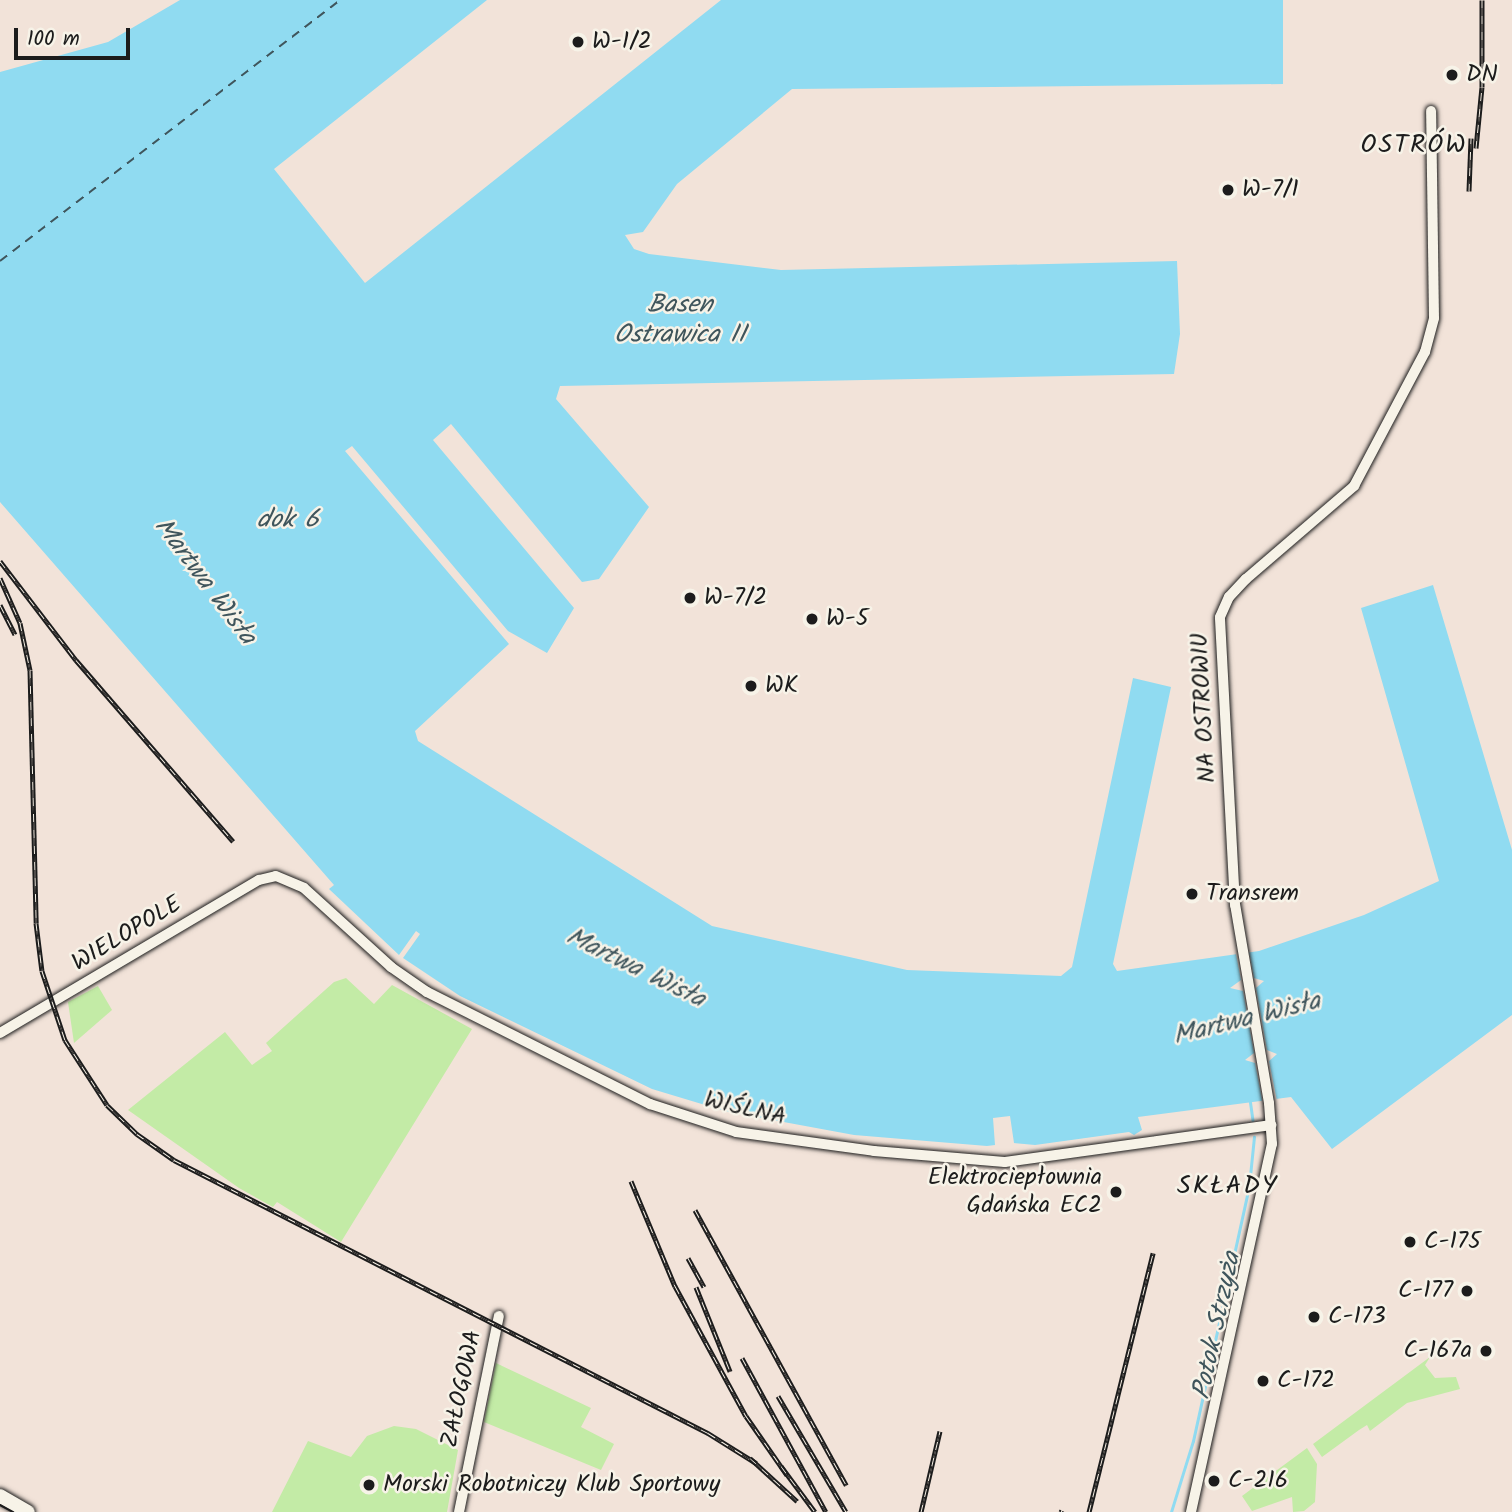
<!DOCTYPE html>
<meta charset="utf-8">
<style>
body{margin:0}
#map{position:relative;width:1512px;height:1512px;overflow:hidden;background:#f2e3d9;font-family:Kalam,sans-serif}
div>[style]{position:absolute}
[style*='--x']{left:calc(var(--x)*1px);top:calc(var(--y)*1px);width:calc(var(--w)*1px);rotate:calc(var(--a)*1deg)}
.green>*{inset:0;background:#c3eba6}
.water>*{inset:0;background:#90dbf1}
.pier>*{inset:0;background:#f2e3d9}
.stream>*{height:2.5px;margin:-1.25px;padding:0 1.25px;transform-origin:1.25px;border-radius:1.25px;background:#90dbf1}
.ferry>*{height:2px;margin-top:-1px;transform-origin:0;background:repeating-linear-gradient(90deg,#3f555c 0 9px,transparent 0 16px)}
.roads{filter:drop-shadow(0 0 2px #1c1c1c) drop-shadow(0 0 2px #1c1c1c)}
.minor>*{height:10px;margin:-5px;padding:0 5px;transform-origin:5px;border-radius:5px;background:#f7f3e8}
.secondary>*{height:14px;margin:-7px;padding:0 7px;transform-origin:7px;border-radius:7px;background:#f7f3e8}
.tram>*{height:2px;margin:-1px;padding:0 1px;transform-origin:1px;border-radius:1px;background:#1c1c1c}
.rail>*{height:5px;margin-top:-2.5px;transform-origin:0;background:repeating-linear-gradient(90deg,#f7f3e8 0 8px,#1c1c1c 0 16px);box-sizing:border-box;border-block:2px solid #1c1c1c}
.dots>*{width:19px;height:19px;translate:-50% -50%;box-sizing:border-box;border:4px solid #f7f3e8;border-radius:50%}
span{translate:-50% -50%;white-space:nowrap;text-align:center;line-height:1.15;-webkit-text-stroke:5px #f7f3e8;paint-order:stroke}
.poi-label{font-size:24px;color:#1c1c1c}
.left{translate:0 -50%;text-align:left}
.right{translate:-100% -50%;text-align:right}
.street-label{font-size:24px;color:#1c1c1c}
.neighbourhood-label{font-size:26px;color:#1c1c1c;letter-spacing:2px}
.water-label{font-size:26px;color:#3f555c;font-style:italic}
.scale{position:absolute;left:14px;top:28px;width:116px;height:32px;box-sizing:border-box;border:4px solid #1c1c1c;border-top:0;padding-left:9px;font-size:21px;line-height:24px;white-space:nowrap;color:#1c1c1c;-webkit-text-stroke:5px #f7f3e8;paint-order:stroke}
</style>
<div id="map">
<div class="green">
<div style="clip-path:polygon(346px 978px,374px 1004px,392px 985px,472px 1029px,341px 1242px,277px 1202px,273px 1207px,239px 1188px,128px 1110px,225px 1032px,252px 1065px,272px 1051px,266px 1043px,334px 982px)"></div>
<div style="clip-path:polygon(98px 986px,112px 1010px,74px 1043px,68px 1002px)"></div>
<div style="clip-path:polygon(1430px 1357px,1425px 1365px,1435px 1378px,1456px 1377px,1460px 1389px,1407px 1403px,1370px 1431px,1367px 1425px,1359px 1430px,1322px 1457px,1313px 1444px)"></div>
<div style="clip-path:polygon(496px 1363px,591px 1408px,581px 1427px,614px 1444px,601px 1470px,484px 1422px)"></div>
<div style="clip-path:polygon(394px 1426px,416px 1429px,458px 1450px,447px 1512px,272px 1512px,308px 1441px,351px 1457px,367px 1436px)"></div>
<div style="clip-path:polygon(1307px 1448px,1317px 1464px,1315px 1502px,1304px 1511px,1293px 1512px,1292px 1497px,1252px 1511px,1242px 1496px)"></div>
</div>
<div class="water">
<div style="clip-path:polygon(180px 0,487px 0,274px 169px,365px 283px,721px 0,1283px 0,1283px 84px,792px 89px,677px 184px,643px 232px,625px 235px,634px 249px,649px 254px,781px 270px,1177px 261px,1180px 334px,1174px 374px,560px 386px,556px 399px,649px 507px,599px 579px,582px 582px,451px 424px,433px 440px,574px 608px,547px 653px,508px 631px,352px 446px,345px 451px,509px 644px,415px 731px,418px 741px,712px 926px,907px 970px,1061px 976px,1072px 967px,1133px 678px,1171px 687px,1113px 964px,1117px 971px,1259px 951px,1364px 915px,1439px 881px,1361px 608px,1433px 585px,1512px 850px,1512px 1015px,1332px 1149px,1291px 1097px,1138px 1117px,1142px 1130px,1134px 1135px,1129px 1132px,1035px 1145px,1014px 1143px,1010px 1116px,993px 1118px,995px 1145px,987px 1146px,854px 1135px,725px 1111px,652px 1089px,460px 996px,403px 958px,420px 934px,416px 931px,399px 955px,329px 889px,334px 885px,0 502px,0 72px,108px 42px)"></div>
</div>
<div class="pier">
<div style="clip-path:polygon(1249px 951px,1254px 978px,1264px 981px,1256px 988px,1267px 1050px,1277px 1054px,1269px 1061px,1277px 1101px,1263px 1104px,1255px 1063px,1245px 1060px,1254px 1053px,1243px 991px,1230px 988px,1241px 980px,1236px 954px)"></div>
</div>
<div class="stream">
<div style="--x:1250;--y:1099;--w:21;--a:82"></div>
<div style="--x:1171;--y:1512;--w:74;--a:-72.8"></div>
<div style="--x:1193;--y:1441;--w:261;--a:-77.6"></div>
<div style="--x:1249;--y:1186;--w:49;--a:-84.2"></div>
</div>
<div class="ferry">
<div style="--x:0;--y:261;--w:429;--a:-37.5"></div>
</div>
<div class="roads">
<div class="minor">
<div style="--x:0;--y:1033;--w:301;--a:-30.6"></div>
<div style="--x:259;--y:880;--w:17;--a:-13"></div>
<div style="--x:276;--y:876;--w:30;--a:23"></div>
<div style="--x:304;--y:888;--w:118;--a:42.2"></div>
<div style="--x:391;--y:967;--w:44;--a:34.8"></div>
<div style="--x:427;--y:992;--w:250;--a:26.7"></div>
<div style="--x:650;--y:1104;--w:90;--a:18"></div>
<div style="--x:736;--y:1132;--w:139;--a:7.8"></div>
<div style="--x:874;--y:1151;--w:131;--a:4.8"></div>
<div style="--x:1005;--y:1162;--w:269;--a:-7.9"></div>
<div style="--x:459;--y:1512;--w:200;--a:-78.5"></div>
<div style="--x:1191;--y:1512;--w:377;--a:-77.6"></div>
<div style="--x:1272;--y:1144;--w:41;--a:-94.2"></div>
<div style="--x:1269;--y:1103;--w:201;--a:-99.7"></div>
<div style="--x:1235;--y:905;--w:288;--a:-93"></div>
<div style="--x:1220;--y:617;--w:22;--a:-66"></div>
<div style="--x:1229;--y:597;--w:25;--a:-47"></div>
<div style="--x:1246;--y:579;--w:143;--a:-40.7"></div>
<div style="--x:1354;--y:486;--w:152;--a:-62.1"></div>
<div style="--x:1425;--y:352;--w:35;--a:-75"></div>
<div style="--x:1434;--y:318;--w:207;--a:-90.8"></div>
</div>
<div class="secondary">
<div style="--x:0;--y:1496;--w:32;--a:30"></div>
</div>
</div>
<div class="tram">
<div style="--x:0;--y:1505;--w:15;--a:28"></div>
</div>
<div class="rail">
<div style="--x:1476;--y:148;--w:61;--a:-84.4"></div>
<div style="--x:1482;--y:87;--w:87;--a:-90"></div>
<div style="--x:1469;--y:191;--w:53;--a:-87.8"></div>
<div style="--x:0;--y:561;--w:125;--a:52.5"></div>
<div style="--x:76;--y:660;--w:240;--a:49.1"></div>
<div style="--x:0;--y:578;--w:49;--a:66"></div>
<div style="--x:20;--y:623;--w:48;--a:78"></div>
<div style="--x:30;--y:670;--w:253;--a:88.6"></div>
<div style="--x:36;--y:923;--w:48;--a:82.9"></div>
<div style="--x:42;--y:971;--w:73;--a:71.6"></div>
<div style="--x:65;--y:1040;--w:77;--a:57.1"></div>
<div style="--x:107;--y:1105;--w:42;--a:44"></div>
<div style="--x:137;--y:1134;--w:45;--a:35.1"></div>
<div style="--x:174;--y:1160;--w:600;--a:27.08"></div>
<div style="--x:708;--y:1433;--w:57;--a:32"></div>
<div style="--x:0;--y:605;--w:33;--a:63"></div>
<div style="--x:631;--y:1181;--w:114;--a:67.3"></div>
<div style="--x:675;--y:1286;--w:148;--a:61.4"></div>
<div style="--x:746;--y:1416;--w:72;--a:55.2"></div>
<div style="--x:695;--y:1210;--w:314;--a:61.2"></div>
<div style="--x:688;--y:1258;--w:33;--a:61"></div>
<div style="--x:696;--y:1287;--w:91;--a:68"></div>
<div style="--x:742;--y:1358;--w:175;--a:61.4"></div>
<div style="--x:778;--y:1396;--w:134;--a:59.6"></div>
<div style="--x:750;--y:1458;--w:64;--a:42.5"></div>
<div style="--x:781;--y:1466;--w:57;--a:53.5"></div>
<div style="--x:921;--y:1512;--w:83;--a:-76.8"></div>
<div style="--x:1061;--y:1512;--w:2;--a:-63"></div>
<div style="--x:1089;--y:1512;--w:267;--a:-76.1"></div>
</div>
<div class="dots">
<div style="left:578px;top:42px;background:#1c1c1c"></div>
<div style="left:1452px;top:75px;background:#1c1c1c"></div>
<div style="left:1228px;top:190px;background:#1c1c1c"></div>
<div style="left:690px;top:598px;background:#1c1c1c"></div>
<div style="left:812px;top:619px;background:#1c1c1c"></div>
<div style="left:751px;top:686px;background:#1c1c1c"></div>
<div style="left:1192px;top:894px;background:#1c1c1c"></div>
<div style="left:1116px;top:1192px;background:#1c1c1c"></div>
<div style="left:1410px;top:1242px;background:#1c1c1c"></div>
<div style="left:1467px;top:1291px;background:#1c1c1c"></div>
<div style="left:1314px;top:1317px;background:#1c1c1c"></div>
<div style="left:1486px;top:1351px;background:#1c1c1c"></div>
<div style="left:1263px;top:1381px;background:#1c1c1c"></div>
<div style="left:1214px;top:1481px;background:#1c1c1c"></div>
<div style="left:369px;top:1485px;background:#1c1c1c"></div>
</div>
<div class="poi-label">
<span class="left" style="left:592px;top:42px">W-1/2</span>
<span class="left" style="left:1466px;top:75px">DN</span>
<span class="left" style="left:1242px;top:190px">W-7/1</span>
<span class="left" style="left:704px;top:598px">W-7/2</span>
<span class="left" style="left:826px;top:619px">W-5</span>
<span class="left" style="left:765px;top:686px">WK</span>
<span class="left" style="left:1206px;top:894px">Transrem</span>
<span class="right" style="left:1102px;top:1192px">Elektrociepłownia<br>Gdańska EC2</span>
<span class="left" style="left:1424px;top:1242px">C-175</span>
<span class="right" style="left:1453px;top:1291px">C-177</span>
<span class="left" style="left:1328px;top:1317px">C-173</span>
<span class="right" style="left:1472px;top:1351px">C-167a</span>
<span class="left" style="left:1277px;top:1381px">C-172</span>
<span class="left" style="left:1228px;top:1481px">C-216</span>
<span class="left" style="left:383px;top:1485px">Morski Robotniczy Klub Sportowy</span>
</div>
<div class="street-label">
<span style="left:1204px;top:708px;rotate:-93deg">NA OSTROWIU</span>
<span style="left:127px;top:934px;rotate:-31deg">WIELOPOLE</span>
<span style="left:745px;top:1109px;rotate:13deg">WIŚLNA</span>
<span style="left:462px;top:1389px;rotate:-78deg">ZAŁOGOWA</span>
</div>
<div class="neighbourhood-label">
<span style="left:1414px;top:146px">OSTRÓW</span>
<span style="left:1228px;top:1187px">SKŁADY</span>
</div>
<div class="water-label">
<span style="left:680px;top:321px">Basen<br>Ostrawica II</span>
<span style="left:288px;top:521px">dok 6</span>
<span style="left:204px;top:582px;rotate:53deg">Martwa Wisła</span>
<span style="left:635px;top:969px;rotate:26deg">Martwa Wisła</span>
<span style="left:1247px;top:1020px;rotate:-14deg">Martwa Wisła</span>
<span style="left:1218px;top:1326px;rotate:-78deg">Potok Strzyża</span>
</div>
<div class="scale">100 m</div>
</div>
